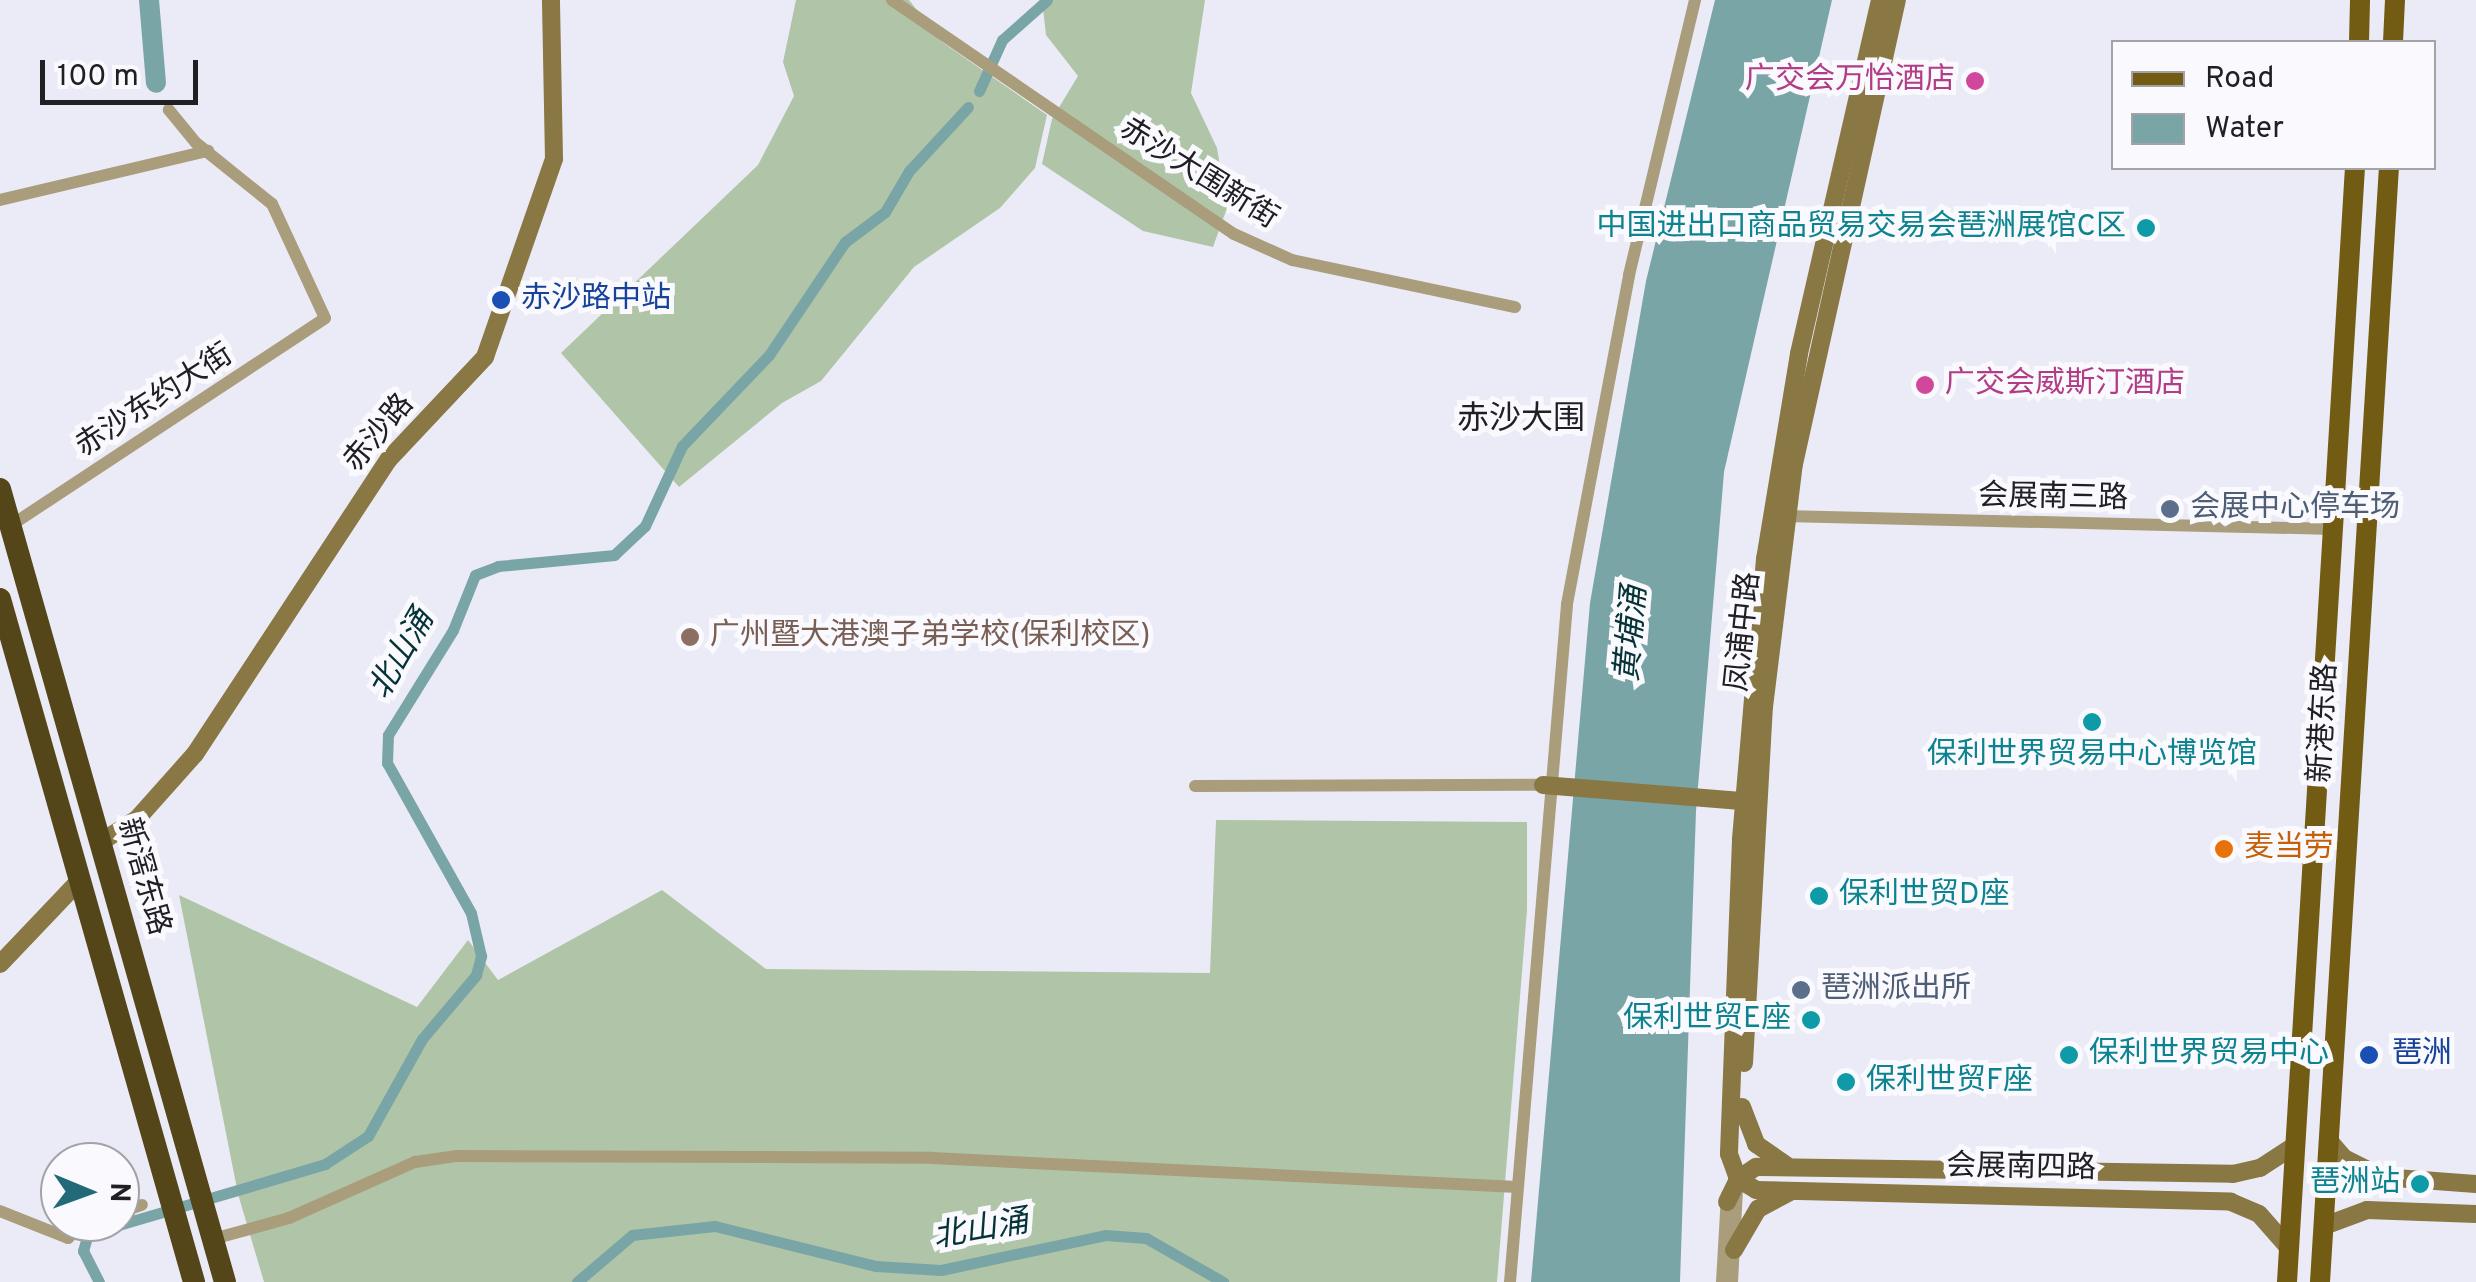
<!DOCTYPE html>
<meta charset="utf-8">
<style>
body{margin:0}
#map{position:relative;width:2476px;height:1282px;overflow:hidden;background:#ebebf7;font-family:Overpass,"Noto Sans SC",sans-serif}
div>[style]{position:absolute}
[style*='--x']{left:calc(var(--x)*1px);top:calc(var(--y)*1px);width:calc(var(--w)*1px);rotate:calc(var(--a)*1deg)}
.forest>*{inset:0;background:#b0c5a8}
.water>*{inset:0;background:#79a5a7}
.canal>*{height:11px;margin:-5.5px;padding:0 5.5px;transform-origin:5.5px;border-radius:5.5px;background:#79a5a7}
.river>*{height:20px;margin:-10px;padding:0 10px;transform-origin:10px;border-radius:10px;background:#79a5a7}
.street>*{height:12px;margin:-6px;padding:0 6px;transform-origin:6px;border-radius:6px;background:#aa9d7c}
.secondary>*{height:18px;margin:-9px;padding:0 9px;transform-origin:9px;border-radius:9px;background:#897744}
.primary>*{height:20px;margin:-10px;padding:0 10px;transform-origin:10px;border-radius:10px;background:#725b12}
.highway>*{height:22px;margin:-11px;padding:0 11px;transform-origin:11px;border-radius:11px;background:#55461a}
.secondary-bridge>*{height:18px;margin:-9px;padding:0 9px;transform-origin:9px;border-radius:9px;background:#897744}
.dots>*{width:28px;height:28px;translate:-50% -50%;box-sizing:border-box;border:5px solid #f9f9fe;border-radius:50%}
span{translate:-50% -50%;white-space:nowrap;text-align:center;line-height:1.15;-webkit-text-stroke:10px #f9f9fe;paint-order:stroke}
.hotel-label{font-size:30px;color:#b23c85}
.right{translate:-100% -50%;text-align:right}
.left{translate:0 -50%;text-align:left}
.street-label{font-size:30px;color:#202024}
.culture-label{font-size:30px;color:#0d838f}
.transit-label{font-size:30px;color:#164399}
.service-label{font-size:30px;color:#4e5e75}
.education-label{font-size:30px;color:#785e54}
.food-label{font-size:30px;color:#c56008}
.neighbourhood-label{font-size:32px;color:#202024}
.water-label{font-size:32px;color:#063336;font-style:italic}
.legend{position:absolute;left:2111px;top:40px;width:325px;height:130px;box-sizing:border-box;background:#f9f9fe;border:2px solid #a2a2a7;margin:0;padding:12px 18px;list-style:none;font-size:30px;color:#202024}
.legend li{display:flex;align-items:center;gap:20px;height:50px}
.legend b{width:50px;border:2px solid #a2a2a7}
.north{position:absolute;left:40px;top:1142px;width:100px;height:100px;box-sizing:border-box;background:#f9f9fe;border:2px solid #a2a2a7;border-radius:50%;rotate:91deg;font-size:28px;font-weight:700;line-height:40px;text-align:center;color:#202024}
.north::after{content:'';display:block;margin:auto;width:35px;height:45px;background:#226a77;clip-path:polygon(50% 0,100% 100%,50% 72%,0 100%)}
.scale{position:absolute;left:40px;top:60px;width:158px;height:45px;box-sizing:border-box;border:5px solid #202024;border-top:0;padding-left:12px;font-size:30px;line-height:35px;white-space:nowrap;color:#202024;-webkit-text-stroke:8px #f9f9fe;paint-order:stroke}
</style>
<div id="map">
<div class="forest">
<div style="clip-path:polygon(796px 0,909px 0,942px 42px,1047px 115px,1035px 168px,1000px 208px,914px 267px,821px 381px,782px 403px,679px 487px,561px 353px,758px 165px,794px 96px,783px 62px)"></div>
<div style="clip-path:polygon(1042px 0,1205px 0,1191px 93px,1217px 148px,1227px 208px,1213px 247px,1143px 231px,1042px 164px,1052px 119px,1078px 76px,1046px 35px)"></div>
<div style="clip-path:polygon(1216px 820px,1527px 822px,1527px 910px,1497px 1282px,264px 1282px,238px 1194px,179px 895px,417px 1007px,468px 940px,498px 980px,662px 890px,766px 969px,1210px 973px)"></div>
</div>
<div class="water">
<div style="clip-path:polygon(1715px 0,1832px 0,1724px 472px,1696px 811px,1680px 1282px,1531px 1282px,1590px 603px,1646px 281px)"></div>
</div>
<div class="canal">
<div style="--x:979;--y:91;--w:56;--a:-65.7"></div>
<div style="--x:1002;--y:40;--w:60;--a:-41.6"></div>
<div style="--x:99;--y:1282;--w:35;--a:-117"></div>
<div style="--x:83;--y:1251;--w:15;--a:-74"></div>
<div style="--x:87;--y:1237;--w:13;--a:-29"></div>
<div style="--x:98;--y:1231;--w:237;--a:-16.4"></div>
<div style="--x:325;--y:1164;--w:51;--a:-33.1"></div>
<div style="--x:368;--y:1136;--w:111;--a:-60.9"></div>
<div style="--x:422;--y:1039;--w:84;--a:-49.8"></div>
<div style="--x:476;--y:975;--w:20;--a:-75"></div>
<div style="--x:481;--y:956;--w:44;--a:-103.1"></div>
<div style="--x:471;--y:913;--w:172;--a:-119.2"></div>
<div style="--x:387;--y:763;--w:28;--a:-88"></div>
<div style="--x:388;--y:735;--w:123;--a:-58.2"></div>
<div style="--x:453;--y:630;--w:59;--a:-68.2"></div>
<div style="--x:475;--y:575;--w:25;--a:-21"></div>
<div style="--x:498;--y:566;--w:117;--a:-5.4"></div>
<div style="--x:614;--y:555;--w:42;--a:-43.1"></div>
<div style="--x:645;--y:526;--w:88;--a:-65.2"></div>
<div style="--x:682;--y:446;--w:126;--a:-46.3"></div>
<div style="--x:769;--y:355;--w:136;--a:-56.1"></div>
<div style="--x:845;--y:242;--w:50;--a:-36.9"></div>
<div style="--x:885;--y:212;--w:48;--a:-59.7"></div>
<div style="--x:909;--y:171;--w:87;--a:-47.3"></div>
<div style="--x:577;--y:1282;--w:72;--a:-40.5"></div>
<div style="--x:632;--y:1235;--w:83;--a:-6.2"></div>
<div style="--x:715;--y:1226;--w:166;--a:14"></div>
<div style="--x:876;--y:1266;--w:65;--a:3.5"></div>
<div style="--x:941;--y:1270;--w:168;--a:-12"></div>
<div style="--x:1105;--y:1235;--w:41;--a:4.2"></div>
<div style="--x:1146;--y:1238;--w:89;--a:29.7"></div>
</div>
<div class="river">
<div style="--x:149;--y:0;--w:83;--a:85.2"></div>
</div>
<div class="street">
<div style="--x:892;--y:0;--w:414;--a:34.4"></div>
<div style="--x:1234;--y:234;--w:64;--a:24.1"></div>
<div style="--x:1292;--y:260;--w:228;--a:11.9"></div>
<div style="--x:0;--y:200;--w:214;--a:-13.3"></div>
<div style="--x:1784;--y:516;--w:550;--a:1.35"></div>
<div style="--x:10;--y:526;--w:377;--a:-33.4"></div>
<div style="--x:325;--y:318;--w:126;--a:-114.9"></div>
<div style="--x:272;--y:204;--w:97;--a:-141.2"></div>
<div style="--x:196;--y:143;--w:43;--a:-129.3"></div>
<div style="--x:1195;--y:786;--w:348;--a:-0.2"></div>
<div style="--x:0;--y:1211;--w:73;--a:21.7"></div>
<div style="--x:68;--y:1238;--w:23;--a:-43"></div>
<div style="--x:120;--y:1212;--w:23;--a:-18"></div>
<div style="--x:213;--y:1239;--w:79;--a:-15.4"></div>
<div style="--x:289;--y:1218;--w:138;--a:-24"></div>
<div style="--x:415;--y:1162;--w:41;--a:-8.3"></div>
<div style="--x:456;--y:1156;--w:476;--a:0.2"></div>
<div style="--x:932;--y:1158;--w:586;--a:2.84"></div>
<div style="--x:1510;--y:1282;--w:680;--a:-85.19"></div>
<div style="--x:1567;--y:604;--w:335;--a:-79.3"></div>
<div style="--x:1629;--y:275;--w:283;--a:-76.5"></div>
<div style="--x:1722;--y:1282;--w:87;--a:-86.7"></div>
<div style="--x:1732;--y:1282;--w:92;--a:-86.9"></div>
</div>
<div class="secondary">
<div style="--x:1880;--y:0;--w:363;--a:102.9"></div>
<div style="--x:1799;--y:354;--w:208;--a:99.4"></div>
<div style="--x:1765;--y:559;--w:282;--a:94.9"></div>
<div style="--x:1741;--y:840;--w:314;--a:92.2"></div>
<div style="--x:1729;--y:1154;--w:27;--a:70"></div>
<div style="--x:1738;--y:1179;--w:21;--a:31"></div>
<div style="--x:1756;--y:1190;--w:475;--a:1.4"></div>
<div style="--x:2231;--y:1202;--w:30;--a:23"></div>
<div style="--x:2259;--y:1214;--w:44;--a:48.7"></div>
<div style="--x:101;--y:842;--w:43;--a:-32.6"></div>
<div style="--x:137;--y:819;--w:87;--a:-48.3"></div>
<div style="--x:195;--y:754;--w:353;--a:-56.7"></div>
<div style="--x:389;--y:459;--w:140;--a:-46.7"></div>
<div style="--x:485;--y:357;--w:210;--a:-70.8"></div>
<div style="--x:554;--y:159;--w:159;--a:-91.1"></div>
<div style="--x:0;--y:964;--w:116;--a:-46.4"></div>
<div style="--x:1744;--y:1063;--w:357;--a:-86.8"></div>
<div style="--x:1764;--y:707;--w:245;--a:-83"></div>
<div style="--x:1794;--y:464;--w:475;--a:-77.5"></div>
<div style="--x:1742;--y:1107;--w:40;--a:69"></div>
<div style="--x:1756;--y:1144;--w:37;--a:35"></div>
<div style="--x:2331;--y:1143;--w:20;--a:49"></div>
<div style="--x:2344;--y:1158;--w:42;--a:26.6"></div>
<div style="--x:2382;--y:1177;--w:94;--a:4.3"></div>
<div style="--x:1727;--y:1202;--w:25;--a:-64"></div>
<div style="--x:1738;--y:1179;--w:22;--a:-34"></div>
<div style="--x:1756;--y:1167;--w:477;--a:0.8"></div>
<div style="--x:2233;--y:1174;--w:28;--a:-13"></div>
<div style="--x:2260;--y:1168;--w:38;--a:-33"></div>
<div style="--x:2324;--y:1226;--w:46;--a:-20.4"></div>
<div style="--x:2367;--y:1210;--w:109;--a:2.1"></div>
<div style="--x:1734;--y:1250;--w:48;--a:-59.7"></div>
<div style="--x:1758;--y:1209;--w:36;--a:-28"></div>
</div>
<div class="primary">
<div style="--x:2359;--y:42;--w:42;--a:-88.6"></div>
<div style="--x:2393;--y:42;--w:42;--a:-87.3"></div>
<div style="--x:2287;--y:1282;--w:1116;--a:-86.51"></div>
<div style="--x:2320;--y:1282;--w:1116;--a:-86.46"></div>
</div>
<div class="highway">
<div style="--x:0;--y:489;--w:824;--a:74.16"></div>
<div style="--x:0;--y:599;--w:710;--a:74.14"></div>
</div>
<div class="secondary-bridge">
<div style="--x:1543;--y:785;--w:202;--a:4.6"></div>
</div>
<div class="dots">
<div style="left:1975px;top:81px;background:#d1479c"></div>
<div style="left:2146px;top:228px;background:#0f9aa8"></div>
<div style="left:501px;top:300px;background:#1a4fb4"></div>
<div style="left:1925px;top:385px;background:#d1479c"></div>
<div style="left:2170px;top:509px;background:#5c6f8a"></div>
<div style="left:690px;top:637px;background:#8d6e63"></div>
<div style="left:2092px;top:722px;background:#0f9aa8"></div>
<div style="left:2224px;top:849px;background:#e8710a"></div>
<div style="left:1819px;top:896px;background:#0f9aa8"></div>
<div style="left:1801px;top:990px;background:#5c6f8a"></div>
<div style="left:1811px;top:1020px;background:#0f9aa8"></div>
<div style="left:2069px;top:1055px;background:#0f9aa8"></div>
<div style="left:2369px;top:1055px;background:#1a4fb4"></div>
<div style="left:1846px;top:1082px;background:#0f9aa8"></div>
<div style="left:2420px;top:1184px;background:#0f9aa8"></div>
</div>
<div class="hotel-label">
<span class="right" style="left:1955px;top:81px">广交会万怡酒店</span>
<span class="left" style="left:1945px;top:385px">广交会威斯汀酒店</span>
</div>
<div class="street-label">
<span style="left:1198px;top:175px;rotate:32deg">赤沙大围新街</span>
<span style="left:155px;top:402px;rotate:-33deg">赤沙东约大街</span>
<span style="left:380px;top:434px;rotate:-50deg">赤沙路</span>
<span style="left:2053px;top:499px;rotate:1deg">会展南三路</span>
<span style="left:1745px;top:632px;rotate:-84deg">凤浦中路</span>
<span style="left:2325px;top:723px;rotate:-87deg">新港东路</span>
<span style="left:142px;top:877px;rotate:74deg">新滘东路</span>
<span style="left:2021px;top:1169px;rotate:1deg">会展南四路</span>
</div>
<div class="culture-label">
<span class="right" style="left:2126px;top:228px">中国进出口商品贸易交易会琶洲展馆C区</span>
<span style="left:2092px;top:756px">保利世界贸易中心博览馆</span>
<span class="left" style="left:1839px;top:896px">保利世贸D座</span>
<span class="right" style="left:1791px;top:1020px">保利世贸E座</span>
<span class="left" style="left:2089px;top:1055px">保利世界贸易中心</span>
<span class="left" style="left:1866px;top:1082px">保利世贸F座</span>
<span class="right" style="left:2400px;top:1184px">琶洲站</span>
</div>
<div class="transit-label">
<span class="left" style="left:521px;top:300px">赤沙路中站</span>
<span class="left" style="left:2392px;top:1055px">琶洲</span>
</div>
<div class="service-label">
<span class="left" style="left:2190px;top:509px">会展中心停车场</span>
<span class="left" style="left:1821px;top:990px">琶洲派出所</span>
</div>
<div class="education-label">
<span class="left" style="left:710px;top:637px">广州暨大港澳子弟学校(保利校区)</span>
</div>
<div class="food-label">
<span class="left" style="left:2244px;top:849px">麦当劳</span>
</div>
<div class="neighbourhood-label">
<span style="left:1521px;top:420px">赤沙大围</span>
</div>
<div class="water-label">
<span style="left:1633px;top:634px;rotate:-85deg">黄埔涌</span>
<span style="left:403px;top:655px;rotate:-60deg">北山涌</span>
<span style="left:981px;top:1231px;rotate:-10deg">北山涌</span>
</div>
<ul class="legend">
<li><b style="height:12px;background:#725b12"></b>Road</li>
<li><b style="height:28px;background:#79a5a7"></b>Water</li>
</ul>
<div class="north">N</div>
<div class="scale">100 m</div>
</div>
